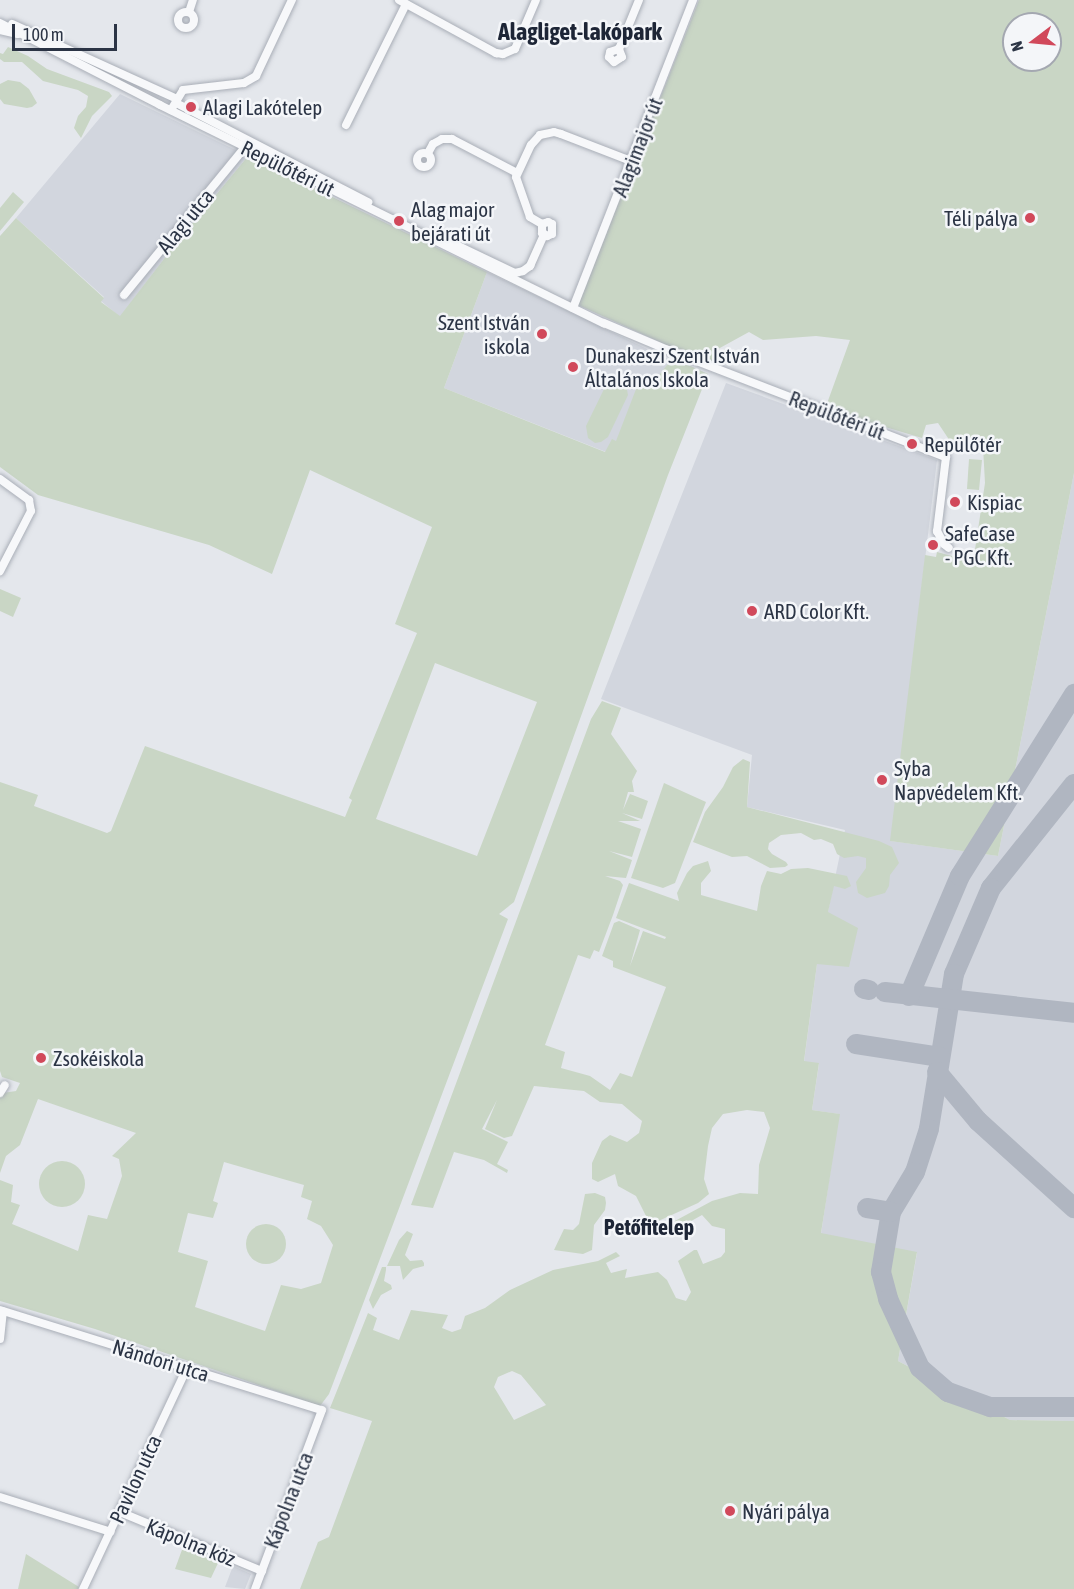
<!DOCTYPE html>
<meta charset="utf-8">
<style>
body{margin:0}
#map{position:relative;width:1074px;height:1589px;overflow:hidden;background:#e4e7ec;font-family:"Asap Condensed",sans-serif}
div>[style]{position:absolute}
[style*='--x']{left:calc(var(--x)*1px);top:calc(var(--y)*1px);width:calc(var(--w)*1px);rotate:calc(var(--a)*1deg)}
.built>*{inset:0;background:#d2d6de}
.green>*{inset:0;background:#c9d6c5}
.round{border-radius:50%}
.taxiway>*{height:20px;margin:-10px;padding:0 10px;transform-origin:10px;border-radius:10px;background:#b0b6c1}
.roads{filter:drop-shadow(0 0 2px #a9aeb7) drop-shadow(0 0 2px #a9aeb7)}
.street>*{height:8px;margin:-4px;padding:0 4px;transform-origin:4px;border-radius:4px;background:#f7f8fa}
.street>.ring{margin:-4px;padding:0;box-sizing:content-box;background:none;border:8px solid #f7f8fa;border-radius:50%}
.dots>*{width:16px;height:16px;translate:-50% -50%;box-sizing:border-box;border:3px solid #f4f6f9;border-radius:50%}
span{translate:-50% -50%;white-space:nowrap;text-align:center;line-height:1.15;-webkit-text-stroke:5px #f4f6f9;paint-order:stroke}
.poi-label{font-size:21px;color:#2b3445}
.left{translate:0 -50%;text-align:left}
.right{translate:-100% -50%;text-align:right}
.street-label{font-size:21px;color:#2b3445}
.neighbourhood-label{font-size:22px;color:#1d2536;font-weight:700}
.quarter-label{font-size:24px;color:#1d2536;font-weight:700}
.north{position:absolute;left:1002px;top:12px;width:60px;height:60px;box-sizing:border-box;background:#f4f6f9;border:2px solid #a4a8b1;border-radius:50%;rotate:254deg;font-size:16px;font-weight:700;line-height:24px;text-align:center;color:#2b3445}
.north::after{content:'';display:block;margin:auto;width:21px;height:27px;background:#d1495b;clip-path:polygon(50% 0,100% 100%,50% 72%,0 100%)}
.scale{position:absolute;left:12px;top:24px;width:105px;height:27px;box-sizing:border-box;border:3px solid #2b3445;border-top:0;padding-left:8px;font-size:18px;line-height:21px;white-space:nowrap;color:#2b3445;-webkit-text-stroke:4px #f4f6f9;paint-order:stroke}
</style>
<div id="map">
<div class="built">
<div style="clip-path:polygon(120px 94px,248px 156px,177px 242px,120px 317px,101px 301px,104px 297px,16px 218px)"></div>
<div style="clip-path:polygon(487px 272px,670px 360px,677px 360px,708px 374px,606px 452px,444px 388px)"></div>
<div style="clip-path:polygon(726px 383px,937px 460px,891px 841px,998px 856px,1074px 473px,1074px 1421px,1010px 1420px,898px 1361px,917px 1253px,821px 1234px,839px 1114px,812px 1110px,819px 1064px,804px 1062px,817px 964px,845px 830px,747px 807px,752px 755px,601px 699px)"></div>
<div style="clip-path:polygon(233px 1566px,251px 1574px,245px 1589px,225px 1587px)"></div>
</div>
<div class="green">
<div style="clip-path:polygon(evenodd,699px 0,1074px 0,1074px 473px,998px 856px,890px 841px,925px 555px,936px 557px,937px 552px,952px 556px,957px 561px,974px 556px,985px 483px,983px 447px,956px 450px,938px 423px,926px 425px,922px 438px,825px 409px,850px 340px,816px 336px,763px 340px,749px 332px,718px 349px,721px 361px,715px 367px,578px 305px,699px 0,1014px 24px,1050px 24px,1050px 60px,1014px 60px,1014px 24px)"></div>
<div style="clip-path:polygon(8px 47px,28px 56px,47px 69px,109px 92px,112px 96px,92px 116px,81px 138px,74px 128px,78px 116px,86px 107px,88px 96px,78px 90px,43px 81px,22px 62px,4px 62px,0 59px,0 53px,3px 54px)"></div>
<div style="clip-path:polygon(8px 80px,20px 82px,29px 89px,37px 103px,32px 107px,27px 108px,4px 104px,0 99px,0 84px)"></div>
<div style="clip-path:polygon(evenodd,248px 156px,487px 272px,444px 388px,605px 452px,612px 439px,616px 441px,638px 384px,649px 388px,671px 360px,677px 360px,708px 374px,668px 475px,514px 902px,499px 914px,508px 919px,340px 1365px,329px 1394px,320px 1406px,95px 1329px,0 1301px,0 1180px,13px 1185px,11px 1202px,20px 1205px,12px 1224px,78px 1251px,88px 1215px,107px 1219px,122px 1176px,119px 1159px,112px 1156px,136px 1133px,38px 1099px,20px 1145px,6px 1156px,0 1173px,0 1097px,3px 1093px,16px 1091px,20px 1083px,2px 1077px,0 1071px,0 782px,38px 795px,34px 806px,107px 833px,111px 831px,145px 746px,345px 817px,352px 800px,349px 798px,417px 633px,395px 624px,432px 527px,310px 470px,272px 574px,209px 545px,38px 495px,0 467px,0 236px,16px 218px,104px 298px,101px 302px,120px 316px,177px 242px,248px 156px,435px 663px,537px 702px,477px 856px,376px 819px,435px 663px,248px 156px,224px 1162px,304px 1185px,301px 1197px,312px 1201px,307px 1219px,321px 1226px,333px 1245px,321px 1283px,301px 1289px,281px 1285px,265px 1331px,195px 1307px,208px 1261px,178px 1252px,188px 1213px,213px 1218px,218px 1203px,213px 1201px,224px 1162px)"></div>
<div style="clip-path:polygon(13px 192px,24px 202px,0 231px,0 208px)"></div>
<div style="clip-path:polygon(615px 379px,626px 384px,628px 395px,608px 437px,601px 442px,595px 443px,588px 438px,586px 426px,606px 385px)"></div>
<div style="clip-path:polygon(969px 459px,982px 460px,979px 490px,967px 489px)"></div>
<div style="clip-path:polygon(0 589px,21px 598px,13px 617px,0 611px)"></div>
<div style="clip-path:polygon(evenodd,602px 701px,621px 708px,611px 734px,637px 771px,632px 781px,634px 792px,628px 792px,623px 810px,630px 794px,648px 801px,642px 819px,622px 813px,640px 821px,618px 821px,641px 829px,632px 857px,609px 851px,632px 860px,626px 878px,605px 876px,620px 881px,623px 885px,613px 915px,599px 952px,594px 950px,590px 959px,578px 955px,545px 1045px,565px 1052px,561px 1068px,590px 1076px,610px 1090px,620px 1073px,632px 1077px,666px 987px,613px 967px,613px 961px,602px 956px,614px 923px,619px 921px,640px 930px,630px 966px,643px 931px,665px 939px,666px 937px,616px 918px,629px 883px,679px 901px,677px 893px,687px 873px,693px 866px,708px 861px,711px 871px,701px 883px,701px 895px,757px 911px,761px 886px,767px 871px,781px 874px,791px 869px,808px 868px,847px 876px,851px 886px,845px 889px,834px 886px,828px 912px,858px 928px,849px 967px,817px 964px,804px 1061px,819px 1063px,812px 1110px,840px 1114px,821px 1233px,917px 1252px,898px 1361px,1010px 1420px,1074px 1421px,1074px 1589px,300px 1589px,318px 1542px,329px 1537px,372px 1421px,330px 1408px,368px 1313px,377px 1318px,373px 1330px,399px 1340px,411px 1310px,448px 1315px,442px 1328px,452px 1332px,461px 1329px,465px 1316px,485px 1308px,510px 1290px,553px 1270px,598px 1261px,616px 1252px,620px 1256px,606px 1263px,611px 1273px,627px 1269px,625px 1278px,658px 1272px,667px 1280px,676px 1298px,686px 1301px,691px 1292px,678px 1261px,694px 1250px,697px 1250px,703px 1264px,721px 1257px,725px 1252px,725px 1229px,712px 1226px,702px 1215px,668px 1234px,660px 1235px,660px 1229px,712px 1201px,740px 1193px,758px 1194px,759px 1165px,770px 1128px,764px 1112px,747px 1110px,723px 1114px,712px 1128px,708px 1146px,704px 1179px,709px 1194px,698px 1203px,654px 1223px,648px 1220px,636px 1196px,618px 1186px,615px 1174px,598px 1182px,592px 1179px,592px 1163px,602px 1141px,610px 1135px,627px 1142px,639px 1133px,642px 1121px,622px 1104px,600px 1102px,584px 1091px,534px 1086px,512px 1136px,504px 1138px,485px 1129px,497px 1100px,482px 1129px,508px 1142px,497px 1164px,508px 1170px,507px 1173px,484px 1160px,454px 1152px,433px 1208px,411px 1205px,591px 719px,602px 701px,512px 1371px,521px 1375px,546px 1405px,514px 1420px,494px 1387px,498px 1377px,512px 1371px)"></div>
<div style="clip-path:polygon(743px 759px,750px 762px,747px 807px,879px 841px,892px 847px,899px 863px,890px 875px,889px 886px,885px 893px,867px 898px,858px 893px,856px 882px,866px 868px,866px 858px,858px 856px,844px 858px,837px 854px,833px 844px,821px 839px,814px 840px,801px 833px,781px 835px,769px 843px,768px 849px,772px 854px,786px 862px,788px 865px,785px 867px,770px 868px,747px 856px,732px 857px,693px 842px,705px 812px,723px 787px,733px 767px)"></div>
<div style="clip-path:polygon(664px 783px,706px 802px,675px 883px,663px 888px,631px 878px)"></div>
<div class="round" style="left:39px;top:1161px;width:46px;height:46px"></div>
<div style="clip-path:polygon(595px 1193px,605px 1197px,606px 1203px,605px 1210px,594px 1225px,592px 1250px,583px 1254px,554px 1250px,564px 1229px,573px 1230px,579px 1224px,585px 1194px)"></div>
<div class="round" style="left:246px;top:1224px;width:40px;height:40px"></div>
<div style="clip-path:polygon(407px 1231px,413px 1234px,405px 1255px,410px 1261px,422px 1260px,424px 1263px,424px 1266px,413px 1269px,403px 1280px,400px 1266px,387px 1266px,399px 1240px)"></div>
<div style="clip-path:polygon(382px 1267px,386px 1267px,386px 1270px,384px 1281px,391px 1285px,392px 1289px,381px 1295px,373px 1309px,369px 1300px)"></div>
<div style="clip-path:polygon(183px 1547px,218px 1563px,211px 1578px,175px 1569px)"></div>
<div style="clip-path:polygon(26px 1554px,79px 1587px,78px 1589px,18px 1589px)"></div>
</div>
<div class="taxiway">
<div style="--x:1074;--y:784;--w:133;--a:128.6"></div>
<div style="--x:991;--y:888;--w:94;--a:113.3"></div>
<div style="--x:954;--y:974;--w:157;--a:99.2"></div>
<div style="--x:929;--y:1129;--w:45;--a:108"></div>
<div style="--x:915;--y:1172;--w:47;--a:121"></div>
<div style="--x:891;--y:1212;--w:61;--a:99.5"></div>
<div style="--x:881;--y:1272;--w:28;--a:75"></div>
<div style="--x:888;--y:1299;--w:76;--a:65.1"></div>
<div style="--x:920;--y:1368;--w:37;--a:41"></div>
<div style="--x:948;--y:1392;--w:45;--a:19.7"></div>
<div style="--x:990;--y:1407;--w:84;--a:0"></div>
<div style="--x:864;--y:989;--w:5;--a:11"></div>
<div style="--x:885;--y:992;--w:190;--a:6.3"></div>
<div style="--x:909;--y:996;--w:130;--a:-67"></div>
<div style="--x:960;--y:876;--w:215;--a:-57.9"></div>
<div style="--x:856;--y:1044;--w:85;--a:8.8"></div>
<div style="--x:937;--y:1072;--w:64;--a:50.1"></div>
<div style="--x:978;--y:1121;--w:130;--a:42.2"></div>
<div style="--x:867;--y:1208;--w:24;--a:9"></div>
</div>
<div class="roads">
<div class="street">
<div style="--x:399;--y:0;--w:111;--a:28.7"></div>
<div style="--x:496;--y:53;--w:7;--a:8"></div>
<div style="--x:503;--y:54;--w:13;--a:-23"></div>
<div style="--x:515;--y:49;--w:53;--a:-66.8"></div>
<div style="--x:189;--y:12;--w:13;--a:-72"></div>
<div class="ring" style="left:178px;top:12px;width:8px;height:8px"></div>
<div style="--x:0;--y:23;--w:180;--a:27.1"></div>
<div style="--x:160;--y:105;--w:495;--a:26.2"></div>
<div style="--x:604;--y:323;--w:69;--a:22.9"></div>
<div style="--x:668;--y:350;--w:298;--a:21.1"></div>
<div style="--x:946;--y:457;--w:75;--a:96.9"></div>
<div style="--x:937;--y:531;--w:15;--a:62"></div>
<div style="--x:944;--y:544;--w:6;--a:39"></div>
<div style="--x:12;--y:24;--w:181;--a:24.4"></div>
<div style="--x:0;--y:30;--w:18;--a:13"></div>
<div style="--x:619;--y:49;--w:9;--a:162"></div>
<div style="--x:610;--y:52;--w:5;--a:101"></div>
<div style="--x:609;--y:57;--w:7;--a:45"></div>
<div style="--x:614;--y:62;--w:9;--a:-32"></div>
<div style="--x:622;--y:57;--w:9;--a:-111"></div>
<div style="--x:619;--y:49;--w:53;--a:-67.8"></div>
<div style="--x:180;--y:105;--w:212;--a:27.3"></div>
<div style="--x:171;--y:110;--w:23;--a:-59"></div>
<div style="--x:183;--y:90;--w:61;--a:-6.5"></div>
<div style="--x:244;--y:83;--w:14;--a:-30"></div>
<div style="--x:256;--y:76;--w:84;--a:-64.7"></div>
<div style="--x:346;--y:125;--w:135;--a:-63.6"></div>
<div class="ring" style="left:417px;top:153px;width:6px;height:6px"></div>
<div style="--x:428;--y:153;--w:10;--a:-61"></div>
<div style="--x:433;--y:144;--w:10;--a:-29"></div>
<div style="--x:442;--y:139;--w:10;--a:0"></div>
<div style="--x:452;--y:139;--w:73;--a:27.6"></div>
<div style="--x:542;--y:224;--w:9;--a:90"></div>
<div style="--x:542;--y:233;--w:6;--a:31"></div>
<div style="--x:547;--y:236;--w:5;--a:-22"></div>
<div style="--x:552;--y:234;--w:10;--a:-90"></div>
<div style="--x:552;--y:224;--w:4;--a:-153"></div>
<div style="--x:548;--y:222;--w:6;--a:162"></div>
<div style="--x:542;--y:224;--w:14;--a:-150"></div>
<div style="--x:530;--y:217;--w:42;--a:-109.3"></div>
<div style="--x:516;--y:177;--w:35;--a:-65"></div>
<div style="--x:531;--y:145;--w:13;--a:-48"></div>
<div style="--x:540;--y:135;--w:14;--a:-12"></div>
<div style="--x:554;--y:132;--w:7;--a:16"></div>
<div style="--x:561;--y:134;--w:75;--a:21.1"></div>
<div style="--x:446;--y:240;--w:76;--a:25.6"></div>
<div style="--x:515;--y:273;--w:8;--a:-14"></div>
<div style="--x:523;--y:271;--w:9;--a:-36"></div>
<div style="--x:530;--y:266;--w:35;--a:-66"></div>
<div style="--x:124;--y:295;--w:191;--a:-50.7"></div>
<div style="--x:573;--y:308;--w:331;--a:-68.7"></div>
<div style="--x:0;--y:479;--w:36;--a:36"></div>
<div style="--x:29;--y:500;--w:11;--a:80"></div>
<div style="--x:31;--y:511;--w:68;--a:117.3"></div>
<div style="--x:0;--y:1093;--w:9;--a:-58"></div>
<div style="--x:0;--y:1310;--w:337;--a:17.3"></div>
<div style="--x:322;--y:1410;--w:191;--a:110.5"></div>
<div style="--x:0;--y:1339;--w:28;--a:-84"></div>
<div style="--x:0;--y:1497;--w:116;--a:17.5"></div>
<div style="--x:120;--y:1512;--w:154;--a:22.6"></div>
<div style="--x:83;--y:1589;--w:244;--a:-64.8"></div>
</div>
</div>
<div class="dots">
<div style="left:191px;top:107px;background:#d1495b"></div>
<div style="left:1030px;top:218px;background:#d1495b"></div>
<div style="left:399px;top:221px;background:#d1495b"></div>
<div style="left:542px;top:334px;background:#d1495b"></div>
<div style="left:573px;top:367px;background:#d1495b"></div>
<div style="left:912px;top:444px;background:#d1495b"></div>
<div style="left:955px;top:502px;background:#d1495b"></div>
<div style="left:933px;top:545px;background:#d1495b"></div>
<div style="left:752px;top:611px;background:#d1495b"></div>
<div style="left:882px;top:780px;background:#d1495b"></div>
<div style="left:41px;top:1058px;background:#d1495b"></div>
<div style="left:730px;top:1511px;background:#d1495b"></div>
</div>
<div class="poi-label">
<span class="left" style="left:203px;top:107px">Alagi Lakótelep</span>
<span class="left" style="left:411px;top:221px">Alag major<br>bejárati út</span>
<span class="right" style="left:1018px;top:218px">Téli pálya</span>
<span class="right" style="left:530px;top:334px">Szent István<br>iskola</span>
<span class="left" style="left:585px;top:367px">Dunakeszi Szent István<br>Általános Iskola</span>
<span class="left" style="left:924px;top:444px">Repülőtér</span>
<span class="left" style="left:967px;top:502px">Kispiac</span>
<span class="left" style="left:945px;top:545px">SafeCase<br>- PGC Kft.</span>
<span class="left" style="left:764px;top:611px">ARD Color Kft.</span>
<span class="left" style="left:894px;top:780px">Syba<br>Napvédelem Kft.</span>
<span class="left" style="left:53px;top:1058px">Zsokéiskola</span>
<span class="left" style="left:742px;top:1511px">Nyári pálya</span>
</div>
<div class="street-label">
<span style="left:637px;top:147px;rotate:-69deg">Alagimajor út</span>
<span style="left:288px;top:168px;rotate:26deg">Repülőtéri út</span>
<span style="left:185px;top:221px;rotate:-51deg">Alagi utca</span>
<span style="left:837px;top:415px;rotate:21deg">Repülőtéri út</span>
<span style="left:161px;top:1360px;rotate:17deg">Nándori utca</span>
<span style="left:135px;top:1479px;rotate:-65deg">Pavilon utca</span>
<span style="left:288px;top:1500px;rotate:-69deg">Kápolna utca</span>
<span style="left:191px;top:1542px;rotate:22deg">Kápolna köz</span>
</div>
<div class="neighbourhood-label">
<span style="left:649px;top:1228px">Petőfitelep</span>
</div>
<div class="quarter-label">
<span style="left:580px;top:32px">Alagliget-lakópark</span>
</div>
<div class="north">N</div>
<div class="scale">100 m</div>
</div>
